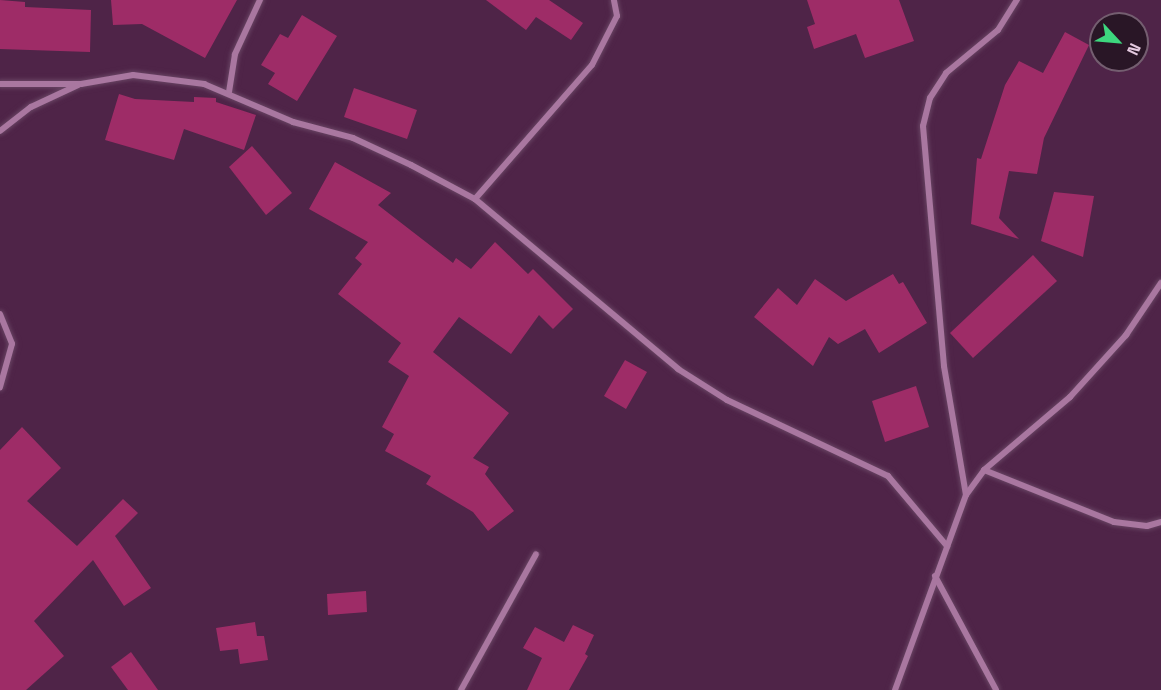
<!DOCTYPE html>
<style>
body{margin:0}
#map{position:relative;width:1161px;height:690px;overflow:hidden;background:#4f2448;font-family:"Space Grotesk",sans-serif}
div>[style]{position:absolute}
[style*='--x']{left:calc(var(--x)*1px);top:calc(var(--y)*1px);width:calc(var(--w)*1px);rotate:calc(var(--a)*1deg)}
.building>*{inset:0;background:#9e2c67}
.roads{filter:drop-shadow(0 0 2px #684463) drop-shadow(0 0 2px #684463)}
.street>*{height:6px;margin:-3px;padding:0 3px;transform-origin:3px;border-radius:3px;background:#a977a0}
span{translate:-50% -50%;white-space:nowrap;text-align:center;line-height:1.15;-webkit-text-stroke:4.5px #291626;paint-order:stroke}
.north{position:absolute;left:1089px;top:12px;width:60px;height:60px;box-sizing:border-box;background:#291626;border:2px solid #745e70;border-radius:50%;rotate:116deg;font-size:16px;font-weight:700;line-height:24px;text-align:center;color:#e5cae0}
.north::after{content:'';display:block;margin:auto;width:21px;height:27px;background:#3dd77e;clip-path:polygon(50% 0,100% 100%,50% 72%,0 100%)}
</style>
<div id="map">
<div class="building">
<div style="clip-path:polygon(0 0,25px 2px,25px 7px,91px 10px,90px 52px,0 49px)"></div>
<div style="clip-path:polygon(111px 0,237px 0,205px 58px,142px 24px,113px 25px)"></div>
<div style="clip-path:polygon(486px 0,549px 0,583px 23px,571px 40px,536px 17px,526px 30px)"></div>
<div style="clip-path:polygon(807px 0,899px 0,914px 41px,865px 58px,856px 34px,814px 49px,807px 27px,815px 24px)"></div>
<div style="clip-path:polygon(302px 15px,337px 36px,297px 101px,268px 84px,275px 73px,261px 65px,280px 34px,288px 38px)"></div>
<div style="clip-path:polygon(1065px 32px,1089px 45px,1044px 138px,1037px 174px,1009px 171px,999px 218px,1019px 239px,971px 224px,977px 158px,981px 159px,1005px 85px,1019px 61px,1043px 73px)"></div>
<div style="clip-path:polygon(354px 88px,417px 110px,407px 139px,344px 117px)"></div>
<div style="clip-path:polygon(119px 94px,135px 99px,194px 102px,194px 97px,216px 98px,216px 102px,256px 115px,244px 150px,184px 129px,174px 160px,105px 140px)"></div>
<div style="clip-path:polygon(252px 146px,292px 193px,266px 215px,229px 167px)"></div>
<div style="clip-path:polygon(335px 162px,391px 193px,378px 205px,453px 263px,456px 258px,471px 269px,495px 242px,528px 274px,533px 269px,573px 309px,553px 329px,539px 315px,511px 354px,459px 317px,433px 352px,509px 413px,473px 458px,489px 467px,485px 474px,514px 511px,488px 531px,473px 512px,426px 484px,431px 476px,385px 451px,394px 434px,382px 427px,409px 376px,388px 362px,401px 343px,338px 294px,362px 264px,355px 258px,368px 242px,309px 209px)"></div>
<div style="clip-path:polygon(1054px 192px,1094px 196px,1083px 257px,1041px 241px)"></div>
<div style="clip-path:polygon(1033px 255px,1057px 281px,973px 358px,950px 333px)"></div>
<div style="clip-path:polygon(893px 274px,899px 284px,903px 282px,927px 323px,879px 353px,865px 329px,838px 344px,829px 337px,813px 366px,754px 317px,778px 288px,797px 305px,815px 279px,846px 301px)"></div>
<div style="clip-path:polygon(625px 360px,647px 372px,626px 409px,604px 396px)"></div>
<div style="clip-path:polygon(916px 386px,929px 427px,885px 442px,872px 401px)"></div>
<div style="clip-path:polygon(22px 427px,61px 468px,27px 501px,77px 546px,123px 499px,138px 513px,115px 536px,151px 588px,124px 606px,93px 560px,34px 621px,64px 656px,26px 690px,0 690px,0 450px)"></div>
<div style="clip-path:polygon(366px 591px,367px 612px,328px 615px,327px 594px)"></div>
<div style="clip-path:polygon(255px 622px,257px 636px,264px 636px,268px 660px,240px 664px,238px 649px,220px 651px,216px 628px)"></div>
<div style="clip-path:polygon(573px 625px,594px 635px,585px 654px,588px 656px,569px 690px,527px 690px,542px 658px,523px 648px,535px 627px,564px 642px)"></div>
<div style="clip-path:polygon(131px 652px,158px 690px,128px 690px,111px 667px)"></div>
</div>
<div class="roads">
<div class="street">
<div style="--x:0;--y:84;--w:81;--a:0"></div>
<div style="--x:81;--y:84;--w:53;--a:-9.8"></div>
<div style="--x:133;--y:75;--w:72;--a:7.2"></div>
<div style="--x:204;--y:84;--w:97;--a:23.1"></div>
<div style="--x:293;--y:122;--w:62;--a:14.9"></div>
<div style="--x:353;--y:138;--w:64;--a:25"></div>
<div style="--x:411;--y:165;--w:72;--a:28"></div>
<div style="--x:475;--y:199;--w:265;--a:39.9"></div>
<div style="--x:678;--y:369;--w:58;--a:32.3"></div>
<div style="--x:727;--y:400;--w:178;--a:25.3"></div>
<div style="--x:888;--y:476;--w:92;--a:49.9"></div>
<div style="--x:229;--y:92;--w:38;--a:-81"></div>
<div style="--x:235;--y:54;--w:60;--a:-65.2"></div>
<div style="--x:0;--y:131;--w:39;--a:-38"></div>
<div style="--x:31;--y:107;--w:52;--a:-25.1"></div>
<div style="--x:475;--y:199;--w:178;--a:-48.9"></div>
<div style="--x:592;--y:65;--w:55;--a:-63"></div>
<div style="--x:617;--y:16;--w:16;--a:-101"></div>
<div style="--x:0;--y:314;--w:32;--a:68"></div>
<div style="--x:12;--y:344;--w:45;--a:105.6"></div>
<div style="--x:984;--y:470;--w:140;--a:21.8"></div>
<div style="--x:1114;--y:522;--w:33;--a:7"></div>
<div style="--x:1147;--y:526;--w:15;--a:-16"></div>
<div style="--x:966;--y:495;--w:131;--a:-99.7"></div>
<div style="--x:944;--y:366;--w:241;--a:-95"></div>
<div style="--x:923;--y:126;--w:29;--a:-76"></div>
<div style="--x:930;--y:98;--w:30;--a:-57"></div>
<div style="--x:946;--y:73;--w:67;--a:-39.6"></div>
<div style="--x:998;--y:30;--w:36;--a:-58"></div>
<div style="--x:935;--y:576;--w:129;--a:61.8"></div>
<div style="--x:461;--y:690;--w:155;--a:-61.1"></div>
<div style="--x:895;--y:690;--w:208;--a:-70"></div>
<div style="--x:966;--y:495;--w:31;--a:-54"></div>
<div style="--x:984;--y:470;--w:113;--a:-40.3"></div>
<div style="--x:1070;--y:397;--w:84;--a:-47.9"></div>
<div style="--x:1126;--y:335;--w:63;--a:-56.1"></div>
</div>
</div>
<div class="north">N</div>
</div>
